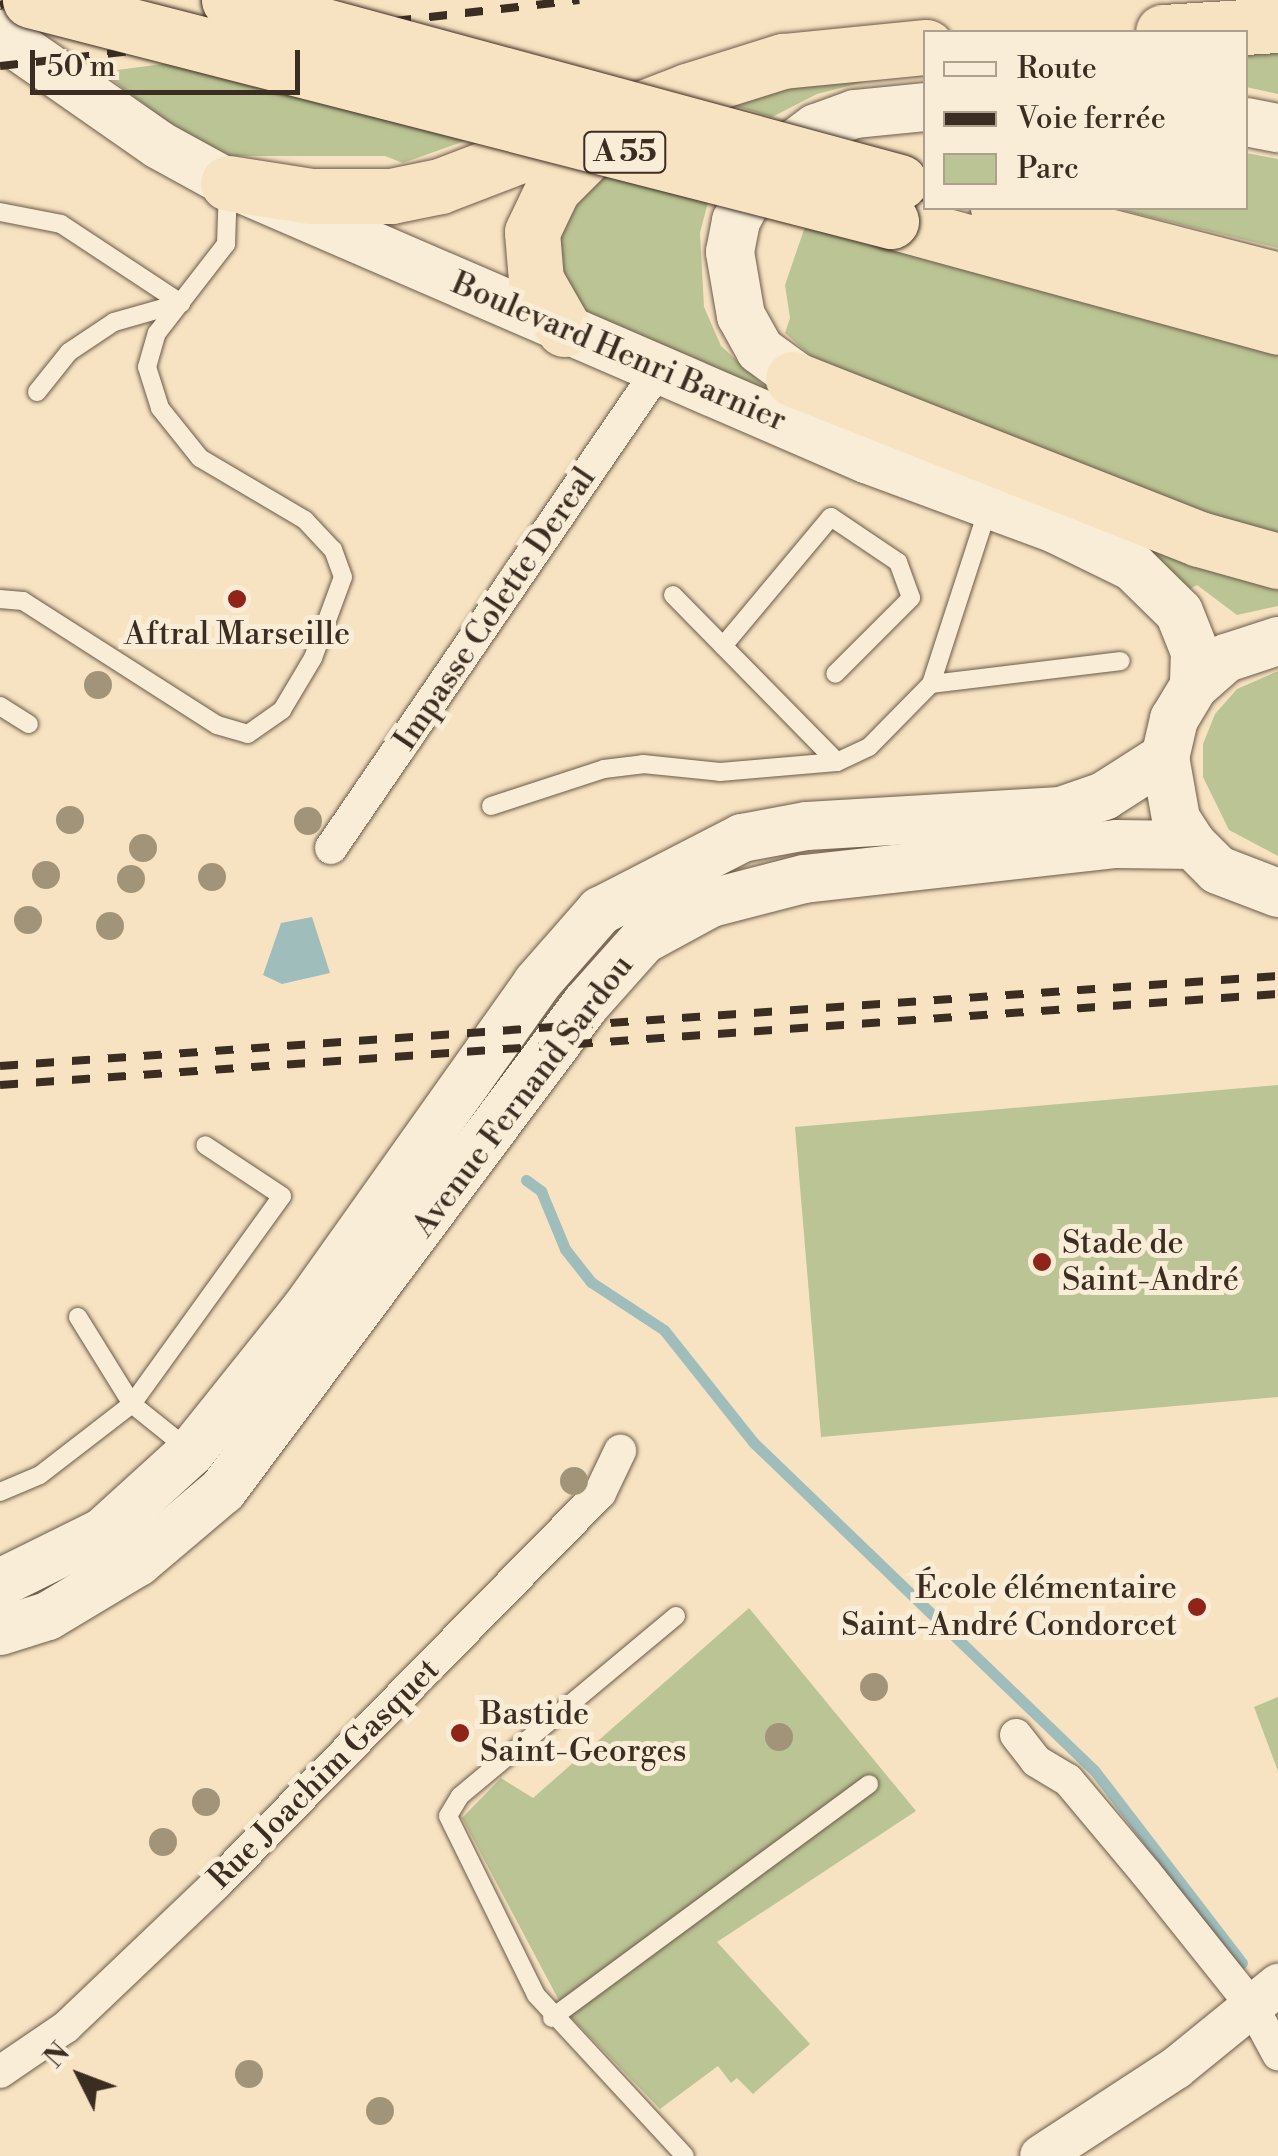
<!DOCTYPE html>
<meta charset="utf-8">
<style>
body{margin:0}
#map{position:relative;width:1278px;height:2156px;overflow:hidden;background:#f7e3c1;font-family:"Libre Bodoni",serif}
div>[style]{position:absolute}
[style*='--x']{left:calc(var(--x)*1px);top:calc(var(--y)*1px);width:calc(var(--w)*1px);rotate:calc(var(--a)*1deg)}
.green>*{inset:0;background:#bbc494}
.water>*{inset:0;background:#9fbdbb}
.stream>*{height:11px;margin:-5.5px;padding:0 5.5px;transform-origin:5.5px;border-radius:5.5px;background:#9fbdbb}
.roads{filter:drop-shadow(0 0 2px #6b5a4a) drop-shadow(0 0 2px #6b5a4a)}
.service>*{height:18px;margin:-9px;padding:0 9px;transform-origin:9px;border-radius:9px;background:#faedd7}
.minor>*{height:32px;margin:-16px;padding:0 16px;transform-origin:16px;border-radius:16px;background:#faedd7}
.tertiary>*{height:42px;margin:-21px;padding:0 21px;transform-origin:21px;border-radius:21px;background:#faedd7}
.secondary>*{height:48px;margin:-24px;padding:0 24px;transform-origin:24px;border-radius:24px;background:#faedd7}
.motorway>*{height:55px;margin:-27.5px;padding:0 27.5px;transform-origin:27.5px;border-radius:27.5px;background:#f7e3c1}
.rail>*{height:8px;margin-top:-4px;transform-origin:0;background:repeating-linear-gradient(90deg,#3c2d22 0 18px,transparent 0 36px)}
.bridges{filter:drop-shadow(0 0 2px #3c2d22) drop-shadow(0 0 2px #3c2d22)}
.motorway-bridge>*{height:55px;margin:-27.5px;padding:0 27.5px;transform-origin:27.5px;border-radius:27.5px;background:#f7e3c1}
.trees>*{width:28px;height:28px;margin:-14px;border-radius:50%;background:#a29479}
.dots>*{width:28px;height:28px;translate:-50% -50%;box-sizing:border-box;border:5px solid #faedd7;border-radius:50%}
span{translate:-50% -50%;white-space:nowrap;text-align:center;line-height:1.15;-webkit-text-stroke:10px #faedd7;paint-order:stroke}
.shield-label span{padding:2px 8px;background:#faedd7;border:2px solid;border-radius:8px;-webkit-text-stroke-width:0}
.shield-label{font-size:30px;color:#3c2d22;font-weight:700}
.street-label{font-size:32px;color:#3c2d22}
.poi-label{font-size:32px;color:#3c2d22}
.left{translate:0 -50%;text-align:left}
.right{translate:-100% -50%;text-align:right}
.legend{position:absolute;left:923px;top:30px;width:325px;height:180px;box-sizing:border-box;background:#faedd7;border:2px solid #aea08f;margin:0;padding:12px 18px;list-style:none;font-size:30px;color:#3c2d22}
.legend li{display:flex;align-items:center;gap:20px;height:50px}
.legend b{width:50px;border:2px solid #aea08f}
.north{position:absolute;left:30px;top:2026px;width:100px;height:100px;-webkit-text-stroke:8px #faedd7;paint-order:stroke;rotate:312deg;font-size:28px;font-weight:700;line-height:40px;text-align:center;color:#3c2d22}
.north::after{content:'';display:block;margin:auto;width:35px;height:45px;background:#3c2d22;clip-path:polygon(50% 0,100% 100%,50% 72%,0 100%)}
.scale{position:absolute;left:30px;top:50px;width:270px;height:45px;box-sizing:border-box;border:5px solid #3c2d22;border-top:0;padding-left:12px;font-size:30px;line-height:35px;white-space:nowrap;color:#3c2d22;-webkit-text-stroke:8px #faedd7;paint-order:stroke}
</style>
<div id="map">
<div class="green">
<div style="clip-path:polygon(1278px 44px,1278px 94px,1246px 87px,1246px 46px)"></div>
<div style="clip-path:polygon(178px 62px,487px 133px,403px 163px,385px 156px,229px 156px,178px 130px,102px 72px)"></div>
<div style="clip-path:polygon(925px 66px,925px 76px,876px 79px,817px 94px,772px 117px,732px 105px,797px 80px)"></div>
<div style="clip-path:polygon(1246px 153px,1278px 159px,1278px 248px,1113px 208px,1246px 208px)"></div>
<div style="clip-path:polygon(611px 163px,708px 202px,700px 233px,704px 307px,721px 346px,789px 408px,619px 332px,574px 304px,553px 278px,557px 215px)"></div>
<div style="clip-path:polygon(809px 215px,1278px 352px,1278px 549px,1028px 453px,811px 356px,785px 333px,790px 318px,785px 285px)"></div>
<div style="clip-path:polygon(1069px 501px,1278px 574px,1278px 606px,1237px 615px,1197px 585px,1188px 590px)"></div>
<div style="clip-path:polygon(1278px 671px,1278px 856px,1229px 830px,1203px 777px,1203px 744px,1215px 714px,1237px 689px)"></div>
<div style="clip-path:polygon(1278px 1085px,1278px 1397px,821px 1437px,795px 1127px)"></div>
<div style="clip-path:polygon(749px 1608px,916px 1811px,717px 1942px,810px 2044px,753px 2094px,737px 2078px,731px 2083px,718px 2066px,660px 2109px,564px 2010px,462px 1818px,501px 1778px,533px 1798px)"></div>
<div style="clip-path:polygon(1278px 1697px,1278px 1771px,1254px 1707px)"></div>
</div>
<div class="water">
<div style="clip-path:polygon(312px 917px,330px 973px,282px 984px,263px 975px,281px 923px)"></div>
</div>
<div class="stream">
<div style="--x:526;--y:1180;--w:19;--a:36"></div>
<div style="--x:541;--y:1191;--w:63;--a:67.5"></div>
<div style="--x:565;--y:1249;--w:42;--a:51.8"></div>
<div style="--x:591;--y:1282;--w:87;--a:33.3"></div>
<div style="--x:664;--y:1330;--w:143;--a:51.5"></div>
<div style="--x:753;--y:1442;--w:473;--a:43.9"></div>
<div style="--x:1094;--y:1770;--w:243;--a:52.5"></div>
</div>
<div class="roads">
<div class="service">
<div style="--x:0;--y:212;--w:62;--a:11.1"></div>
<div style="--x:61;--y:224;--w:144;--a:33.4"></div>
<div style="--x:37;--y:392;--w:51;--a:-51.3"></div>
<div style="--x:69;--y:352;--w:54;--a:-33.7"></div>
<div style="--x:114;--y:322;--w:70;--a:-15.8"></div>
<div style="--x:673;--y:595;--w:234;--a:45.5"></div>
<div style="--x:837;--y:762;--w:35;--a:-25"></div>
<div style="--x:869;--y:747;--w:88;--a:-45.5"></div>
<div style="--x:931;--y:684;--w:188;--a:-72"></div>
<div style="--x:0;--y:599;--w:23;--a:5"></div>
<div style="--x:23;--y:601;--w:230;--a:32.6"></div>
<div style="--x:217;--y:725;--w:32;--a:16"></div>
<div style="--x:248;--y:734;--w:42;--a:-35.2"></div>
<div style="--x:282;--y:710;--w:61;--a:-59.2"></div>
<div style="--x:313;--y:658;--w:86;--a:-69.7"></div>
<div style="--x:343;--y:577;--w:29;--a:-110"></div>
<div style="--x:333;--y:550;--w:41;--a:-133"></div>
<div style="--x:305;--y:520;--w:122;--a:-149.4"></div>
<div style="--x:200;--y:458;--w:64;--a:-128.7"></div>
<div style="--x:160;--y:408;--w:43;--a:-107.6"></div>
<div style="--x:147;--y:367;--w:35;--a:-74"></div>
<div style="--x:157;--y:333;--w:113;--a:-52.2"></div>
<div style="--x:226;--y:244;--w:56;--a:-88"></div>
<div style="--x:723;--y:646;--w:168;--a:-50.1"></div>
<div style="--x:831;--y:517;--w:81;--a:33.9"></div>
<div style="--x:898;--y:562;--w:38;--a:70"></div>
<div style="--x:911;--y:598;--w:107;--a:135"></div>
<div style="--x:931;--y:684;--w:191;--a:-6.9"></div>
<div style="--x:0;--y:706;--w:34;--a:32"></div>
<div style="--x:491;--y:806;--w:119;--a:-18.1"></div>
<div style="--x:604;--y:769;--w:39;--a:-7"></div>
<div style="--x:643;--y:764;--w:77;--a:5.9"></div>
<div style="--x:720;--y:772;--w:117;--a:-4.9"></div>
<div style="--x:78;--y:1317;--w:102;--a:58.2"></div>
<div style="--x:132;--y:1404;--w:72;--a:38.8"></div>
<div style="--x:0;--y:1492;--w:43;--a:-23"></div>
<div style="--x:40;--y:1475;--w:116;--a:-37.7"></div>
<div style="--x:132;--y:1404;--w:256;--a:-54.2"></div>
<div style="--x:282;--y:1196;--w:92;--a:-146.5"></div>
<div style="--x:676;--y:1616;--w:281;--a:140.2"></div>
<div style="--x:460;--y:1796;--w:23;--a:121"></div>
<div style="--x:448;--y:1816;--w:199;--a:63.8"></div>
<div style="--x:536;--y:1995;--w:219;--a:47.2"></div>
<div style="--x:552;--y:2018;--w:394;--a:-36.4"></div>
</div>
<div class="minor">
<div style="--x:331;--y:848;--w:581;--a:-55.6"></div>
<div style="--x:1016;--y:1735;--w:33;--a:52"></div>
<div style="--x:1036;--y:1761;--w:37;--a:31"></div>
<div style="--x:1068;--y:1780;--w:121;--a:50"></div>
<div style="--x:1146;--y:1873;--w:170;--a:51.4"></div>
<div style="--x:1252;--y:2006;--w:55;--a:61.6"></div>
<div style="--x:0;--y:2072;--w:80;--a:-34.3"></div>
<div style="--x:66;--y:2027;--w:207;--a:-43.6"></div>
<div style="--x:216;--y:1884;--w:548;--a:-45.52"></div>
<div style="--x:600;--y:1493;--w:47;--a:-64.5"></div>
</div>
<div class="tertiary">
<div style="--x:1041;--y:2156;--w:161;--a:-33.1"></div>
<div style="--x:1176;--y:2068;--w:132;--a:-39.1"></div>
</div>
<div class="secondary">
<div style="--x:0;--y:34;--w:194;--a:34.9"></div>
<div style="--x:159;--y:145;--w:79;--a:28.8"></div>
<div style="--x:228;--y:183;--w:695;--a:23.39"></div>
<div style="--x:866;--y:459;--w:202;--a:20.3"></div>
<div style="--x:1055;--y:529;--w:87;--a:26"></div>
<div style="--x:1133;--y:567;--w:64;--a:44.4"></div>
<div style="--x:1179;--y:612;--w:43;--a:68.2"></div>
<div style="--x:1195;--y:652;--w:34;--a:92"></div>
<div style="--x:1246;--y:122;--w:33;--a:11"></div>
<div style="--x:826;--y:398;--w:82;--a:-144"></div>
<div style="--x:760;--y:350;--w:39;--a:-119"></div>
<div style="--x:741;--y:316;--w:65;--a:-99.8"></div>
<div style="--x:730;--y:252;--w:32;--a:-79"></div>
<div style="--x:736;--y:221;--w:64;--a:-61.8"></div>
<div style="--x:766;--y:165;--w:62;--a:-36.5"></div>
<div style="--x:816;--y:128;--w:41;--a:-19.7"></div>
<div style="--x:855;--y:114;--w:71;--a:-5.6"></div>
<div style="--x:1278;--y:641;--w:55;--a:161.9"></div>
<div style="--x:1226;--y:658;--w:43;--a:138.8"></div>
<div style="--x:1194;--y:686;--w:39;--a:121"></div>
<div style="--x:1174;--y:719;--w:39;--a:103"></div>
<div style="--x:1165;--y:757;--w:63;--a:79.9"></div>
<div style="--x:1176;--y:819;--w:31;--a:57"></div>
<div style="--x:1193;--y:845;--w:35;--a:45"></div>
<div style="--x:1218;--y:870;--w:64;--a:21"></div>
<div style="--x:0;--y:1583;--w:115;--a:-26.3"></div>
<div style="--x:103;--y:1532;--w:119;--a:-42.3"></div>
<div style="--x:191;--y:1452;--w:186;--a:-51.3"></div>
<div style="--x:307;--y:1307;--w:397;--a:-54.6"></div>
<div style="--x:537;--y:983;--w:96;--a:-48.8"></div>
<div style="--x:600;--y:911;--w:160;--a:-27.2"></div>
<div style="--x:742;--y:838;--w:66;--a:-10.5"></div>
<div style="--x:807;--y:826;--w:254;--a:-3.4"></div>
<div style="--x:1061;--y:811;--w:46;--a:-19.2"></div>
<div style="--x:1104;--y:796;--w:72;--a:-32.6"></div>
<div style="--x:0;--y:1631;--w:50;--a:-17.4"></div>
<div style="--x:48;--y:1616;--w:105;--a:-31"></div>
<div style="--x:138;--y:1562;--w:111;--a:-40.3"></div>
<div style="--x:223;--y:1490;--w:607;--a:-53.24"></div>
<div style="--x:586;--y:1004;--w:86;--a:-48.3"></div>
<div style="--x:643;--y:940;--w:77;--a:-28.6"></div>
<div style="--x:711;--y:903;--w:96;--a:-14.5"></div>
<div style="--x:804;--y:879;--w:314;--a:-6.4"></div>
<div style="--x:1116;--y:844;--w:77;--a:0.7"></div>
</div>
<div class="motorway">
<div style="--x:1163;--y:32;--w:115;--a:-3.5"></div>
<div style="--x:228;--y:183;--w:84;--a:8.9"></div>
<div style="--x:311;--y:196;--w:80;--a:0"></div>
<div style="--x:391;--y:196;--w:50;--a:-11.5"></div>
<div style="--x:440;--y:186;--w:265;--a:-21"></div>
<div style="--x:687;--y:91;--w:101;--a:-17.4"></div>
<div style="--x:783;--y:61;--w:144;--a:-5.6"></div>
<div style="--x:998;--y:208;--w:289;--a:14.4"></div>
<div style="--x:891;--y:221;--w:401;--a:15.3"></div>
<div style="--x:564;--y:329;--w:56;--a:-119.7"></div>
<div style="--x:536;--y:280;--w:48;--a:-94.8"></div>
<div style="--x:532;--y:232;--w:49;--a:-64.5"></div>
<div style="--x:553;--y:188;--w:81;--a:-45"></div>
<div style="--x:793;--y:379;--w:436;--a:21.5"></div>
<div style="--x:1199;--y:539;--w:82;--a:15.6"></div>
</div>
</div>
<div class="rail">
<div style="--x:0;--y:5;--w:21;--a:-14"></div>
<div style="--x:0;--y:66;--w:583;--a:-6.5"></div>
<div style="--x:0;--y:1066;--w:1281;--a:-4.03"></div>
<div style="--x:0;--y:1085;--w:1281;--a:-4.07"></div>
</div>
<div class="bridges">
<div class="motorway-bridge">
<div style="--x:30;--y:0;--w:889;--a:14.4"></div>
<div style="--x:229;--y:0;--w:695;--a:15.18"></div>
</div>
</div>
<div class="trees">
<div style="left:98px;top:685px"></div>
<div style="left:70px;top:820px"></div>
<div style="left:308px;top:821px"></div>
<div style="left:143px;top:848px"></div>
<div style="left:46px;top:875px"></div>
<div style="left:212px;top:877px"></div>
<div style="left:131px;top:879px"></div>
<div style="left:28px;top:920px"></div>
<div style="left:110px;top:926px"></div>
<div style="left:574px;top:1481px"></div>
<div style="left:874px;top:1687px"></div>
<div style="left:779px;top:1737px"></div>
<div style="left:206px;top:1802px"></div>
<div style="left:163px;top:1842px"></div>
<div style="left:249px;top:2074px"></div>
<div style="left:380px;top:2111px"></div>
</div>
<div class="dots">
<div style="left:237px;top:599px;background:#8f2418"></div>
<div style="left:1042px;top:1262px;background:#8f2418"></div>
<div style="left:1197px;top:1607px;background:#8f2418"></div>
<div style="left:460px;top:1733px;background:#8f2418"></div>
</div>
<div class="shield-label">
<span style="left:625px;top:152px">A 55</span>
</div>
<div class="street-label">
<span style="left:619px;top:352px;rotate:23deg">Boulevard Henri Barnier</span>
<span style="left:495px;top:609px;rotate:-56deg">Impasse Colette Dereal</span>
<span style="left:523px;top:1096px;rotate:-53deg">Avenue Fernand Sardou</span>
<span style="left:324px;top:1774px;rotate:-45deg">Rue Joachim Gasquet</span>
</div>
<div class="poi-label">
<span style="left:237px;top:634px">Aftral Marseille</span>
<span class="left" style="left:1062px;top:1262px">Stade de<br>Saint-André</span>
<span class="right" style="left:1177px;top:1607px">École élémentaire<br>Saint-André Condorcet</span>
<span class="left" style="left:480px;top:1733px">Bastide<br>Saint-Georges</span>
</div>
<ul class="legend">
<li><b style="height:12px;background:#faedd7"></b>Route</li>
<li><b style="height:12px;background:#3c2d22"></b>Voie ferrée</li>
<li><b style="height:28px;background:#bbc494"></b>Parc</li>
</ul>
<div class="north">N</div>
<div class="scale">50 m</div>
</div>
